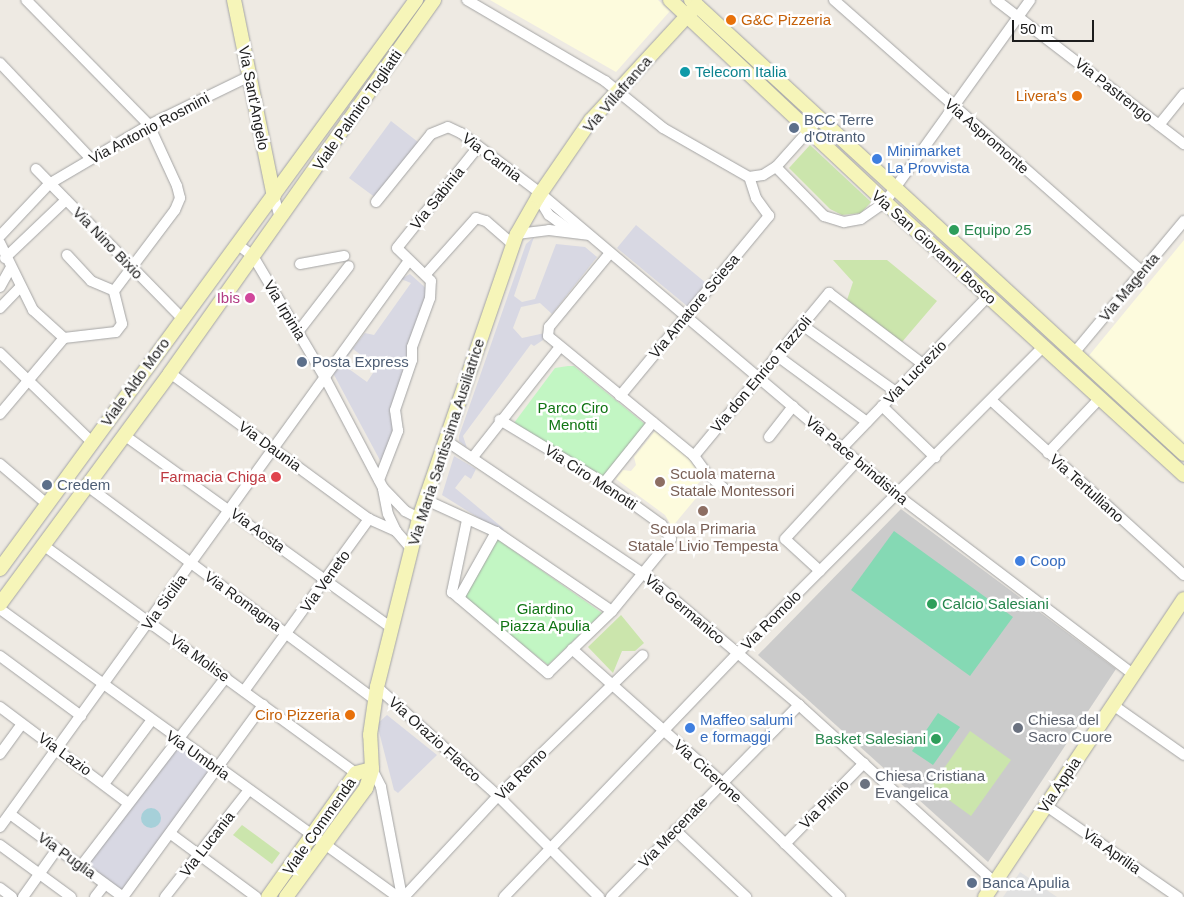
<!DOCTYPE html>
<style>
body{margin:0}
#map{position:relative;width:1184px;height:897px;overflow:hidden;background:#eeeae3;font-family:Arial,sans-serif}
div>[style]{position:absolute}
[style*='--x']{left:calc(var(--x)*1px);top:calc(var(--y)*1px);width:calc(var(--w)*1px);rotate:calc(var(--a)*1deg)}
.education>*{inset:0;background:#fdfbdd}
.religious>*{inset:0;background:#cbcbcb}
.grass>*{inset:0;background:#cbe5ac}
.park>*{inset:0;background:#c2f6c3}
.pitch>*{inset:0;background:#85d9b4}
.parking>*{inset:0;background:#e1e1e1}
.plaza>*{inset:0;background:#d8d8e3}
.water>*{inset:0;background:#a6d0d9}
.round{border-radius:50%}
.roads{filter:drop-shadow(0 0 1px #a4a4a4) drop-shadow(0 0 1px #a4a4a4)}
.street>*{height:10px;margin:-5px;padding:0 5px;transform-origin:5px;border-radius:5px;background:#fff}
.secondary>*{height:14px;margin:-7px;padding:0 7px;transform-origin:7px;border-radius:7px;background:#f6f5b9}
.dots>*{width:14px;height:14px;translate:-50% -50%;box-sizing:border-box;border:2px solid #fff;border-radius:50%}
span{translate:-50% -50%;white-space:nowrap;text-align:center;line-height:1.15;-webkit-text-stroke:5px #fff;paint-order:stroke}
.food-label{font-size:15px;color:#c56008}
.left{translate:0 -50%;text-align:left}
.right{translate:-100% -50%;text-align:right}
.culture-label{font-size:15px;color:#0d838f}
.street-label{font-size:15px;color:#1d1d1d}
.service-label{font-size:15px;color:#4e5e75}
.shop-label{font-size:15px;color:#366cbe}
.leisure-label{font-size:15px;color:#27864d}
.hotel-label{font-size:15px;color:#b23c85}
.park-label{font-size:15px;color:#117514}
.education-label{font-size:15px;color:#785e54}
.health-label{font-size:15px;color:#be3a42}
.worship-label{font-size:15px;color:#5b616d}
.scale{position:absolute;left:1012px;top:20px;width:82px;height:22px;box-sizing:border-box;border:2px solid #1d1d1d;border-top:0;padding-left:6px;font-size:15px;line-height:18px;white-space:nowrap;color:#1d1d1d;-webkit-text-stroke:4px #fff;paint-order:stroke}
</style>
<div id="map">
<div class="education">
<div style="clip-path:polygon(490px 0,658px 0,670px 11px,616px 72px)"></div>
<div style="clip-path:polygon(1184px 240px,1184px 445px,1087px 358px)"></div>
<div style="clip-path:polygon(655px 431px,689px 459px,703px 478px,696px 486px,702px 491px,672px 527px,665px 515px,616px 479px,623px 470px,631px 471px,636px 465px,634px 457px)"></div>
</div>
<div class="religious">
<div style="clip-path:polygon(901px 509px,1116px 669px,988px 862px,758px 655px)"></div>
</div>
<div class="grass">
<div style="clip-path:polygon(810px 145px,871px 202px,861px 213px,842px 215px,830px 209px,789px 168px)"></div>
<div style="clip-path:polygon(833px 260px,887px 260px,937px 301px,902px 342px,847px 300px,853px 282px)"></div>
<div style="clip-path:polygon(621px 615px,644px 643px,635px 651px,622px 651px,613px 673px,588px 647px)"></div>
<div style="clip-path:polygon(970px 731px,1011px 760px,971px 816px,931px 787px)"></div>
<div style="clip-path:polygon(242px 825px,280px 853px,272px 864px,233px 835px)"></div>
</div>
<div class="park">
<div style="clip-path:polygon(568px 366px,574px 366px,646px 425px,601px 479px,514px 423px,555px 368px)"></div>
<div style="clip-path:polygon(497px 539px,602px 613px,548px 665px,462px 597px)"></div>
</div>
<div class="pitch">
<div style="clip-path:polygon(894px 531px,1013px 617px,970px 676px,851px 590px)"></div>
<div style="clip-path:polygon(938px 713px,960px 727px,933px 765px,912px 751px)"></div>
</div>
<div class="parking">
<div style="clip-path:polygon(1020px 872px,1057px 897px,1003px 897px)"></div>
</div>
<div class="plaza">
<div style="clip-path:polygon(391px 121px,418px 142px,376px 198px,349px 178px)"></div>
<div style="clip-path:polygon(636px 225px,706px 283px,687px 306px,617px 248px)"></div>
<div style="clip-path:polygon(534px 237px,514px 296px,522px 302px,535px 299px,556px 244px,585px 247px,597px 257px,552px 314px,540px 303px,521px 307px,513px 328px,522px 338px,545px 333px,543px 340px,534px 346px,531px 344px,463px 436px,467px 448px,459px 441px,459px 436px,526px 244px)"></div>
<div style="clip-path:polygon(evenodd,410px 274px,428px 290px,409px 357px,396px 427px,382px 464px,333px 373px,365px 333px,374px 335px,411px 283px,401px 279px,410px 274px,353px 349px,377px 367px,367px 382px,342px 364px,353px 349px)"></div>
<div style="clip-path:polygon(454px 456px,476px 469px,471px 479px,465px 475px,455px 488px,504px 529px,501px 532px,442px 495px)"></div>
<div style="clip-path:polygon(387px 715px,437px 755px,398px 793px,394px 790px,377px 724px)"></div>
<div style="clip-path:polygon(177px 740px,219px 769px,123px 897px,81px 866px)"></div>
</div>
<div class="water">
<div class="round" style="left:141px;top:808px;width:20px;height:20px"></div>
</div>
<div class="roads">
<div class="street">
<div style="--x:467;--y:0;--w:160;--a:30.4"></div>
<div style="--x:605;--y:81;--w:75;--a:39"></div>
<div style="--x:663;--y:128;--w:99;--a:29.7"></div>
<div style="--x:749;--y:177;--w:14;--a:-8"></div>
<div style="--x:763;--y:175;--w:15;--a:-32"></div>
<div style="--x:776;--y:167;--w:66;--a:-48.1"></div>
<div style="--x:834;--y:0;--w:409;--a:41.4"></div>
<div style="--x:996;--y:0;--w:237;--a:37.5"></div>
<div style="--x:0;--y:63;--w:131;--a:46.5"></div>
<div style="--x:1159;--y:125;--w:40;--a:-51"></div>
<div style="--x:776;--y:167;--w:69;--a:45.6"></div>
<div style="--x:824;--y:216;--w:21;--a:17"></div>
<div style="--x:844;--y:222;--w:17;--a:-10"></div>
<div style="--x:861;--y:219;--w:29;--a:-35"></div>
<div style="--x:885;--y:202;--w:249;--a:-54.3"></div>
<div style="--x:36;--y:169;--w:207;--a:45.6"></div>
<div style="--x:274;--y:196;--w:24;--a:75"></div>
<div style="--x:538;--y:197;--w:21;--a:59"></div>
<div style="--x:549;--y:215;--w:27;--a:36"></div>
<div style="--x:376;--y:202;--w:87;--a:-51"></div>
<div style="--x:431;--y:134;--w:18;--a:-22"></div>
<div style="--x:448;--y:127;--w:14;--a:25"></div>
<div style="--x:461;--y:133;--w:99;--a:37.2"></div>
<div style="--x:540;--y:193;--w:468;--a:40.2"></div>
<div style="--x:897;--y:495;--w:296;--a:37.2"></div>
<div style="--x:517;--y:234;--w:32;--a:-7"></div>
<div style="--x:549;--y:230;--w:39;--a:7"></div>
<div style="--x:0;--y:236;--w:71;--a:-46.7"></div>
<div style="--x:49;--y:184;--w:116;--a:-30.5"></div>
<div style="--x:149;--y:125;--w:112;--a:-25.9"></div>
<div style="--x:0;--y:243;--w:75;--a:63.8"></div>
<div style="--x:33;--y:310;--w:42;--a:42.1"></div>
<div style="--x:64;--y:338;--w:52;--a:-6.6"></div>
<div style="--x:116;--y:332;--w:10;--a:-53"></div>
<div style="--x:122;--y:324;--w:34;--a:-104"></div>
<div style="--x:114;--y:291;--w:101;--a:-53"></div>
<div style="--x:175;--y:210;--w:13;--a:-67"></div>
<div style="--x:180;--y:198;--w:12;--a:-104"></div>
<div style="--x:177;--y:186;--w:67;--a:-114.7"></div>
<div style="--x:149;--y:125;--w:175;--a:-134.5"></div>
<div style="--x:237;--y:244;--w:20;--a:37"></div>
<div style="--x:253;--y:256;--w:139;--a:59.4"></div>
<div style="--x:324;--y:376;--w:127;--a:62.2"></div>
<div style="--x:383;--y:488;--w:32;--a:46"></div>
<div style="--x:405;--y:511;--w:16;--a:27"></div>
<div style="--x:610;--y:253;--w:96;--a:129.5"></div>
<div style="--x:549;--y:327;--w:9;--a:96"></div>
<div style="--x:548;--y:336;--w:189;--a:39.4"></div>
<div style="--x:694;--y:456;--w:22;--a:54"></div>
<div style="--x:707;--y:474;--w:26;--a:40"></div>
<div style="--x:67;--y:255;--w:35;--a:47"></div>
<div style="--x:91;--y:281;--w:25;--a:23"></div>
<div style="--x:5;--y:258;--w:84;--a:-43.6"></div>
<div style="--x:300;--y:264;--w:45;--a:-10.3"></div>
<div style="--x:426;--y:274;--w:75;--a:-48.2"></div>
<div style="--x:476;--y:218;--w:10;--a:17"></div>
<div style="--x:486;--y:221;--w:35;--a:41"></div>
<div style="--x:0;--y:287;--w:21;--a:-61"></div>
<div style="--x:0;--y:308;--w:29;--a:-46"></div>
<div style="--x:802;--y:325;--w:115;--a:35.5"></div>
<div style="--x:298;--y:332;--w:83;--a:-52.3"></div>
<div style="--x:0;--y:353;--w:128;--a:44.1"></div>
<div style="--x:1074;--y:353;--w:172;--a:-50.2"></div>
<div style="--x:776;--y:355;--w:113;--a:36.4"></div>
<div style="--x:170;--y:373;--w:247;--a:36.3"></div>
<div style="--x:369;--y:519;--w:30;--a:24"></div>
<div style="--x:620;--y:396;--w:234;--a:-50.4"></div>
<div style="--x:769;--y:216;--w:22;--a:-126"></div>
<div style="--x:756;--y:198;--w:22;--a:-108"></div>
<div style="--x:992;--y:401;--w:259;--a:42.2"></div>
<div style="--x:882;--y:406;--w:74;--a:43.9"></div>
<div style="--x:0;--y:414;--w:99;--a:-49.9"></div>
<div style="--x:124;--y:435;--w:330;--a:35.8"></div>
<div style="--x:769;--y:437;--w:39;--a:-52"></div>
<div style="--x:445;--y:440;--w:240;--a:34"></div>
<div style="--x:644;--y:574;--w:203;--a:40.2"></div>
<div style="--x:799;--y:705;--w:263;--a:42.2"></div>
<div style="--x:842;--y:448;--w:212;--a:-46.1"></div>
<div style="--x:1048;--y:453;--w:74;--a:-46.6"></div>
<div style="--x:694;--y:456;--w:212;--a:-50.4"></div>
<div style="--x:829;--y:293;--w:118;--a:37.1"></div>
<div style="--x:473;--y:457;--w:140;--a:-51.7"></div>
<div style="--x:0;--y:464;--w:62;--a:40.4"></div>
<div style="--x:379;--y:480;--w:53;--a:-68.8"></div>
<div style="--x:398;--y:431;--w:21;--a:-98"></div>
<div style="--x:395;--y:410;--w:53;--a:-71.2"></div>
<div style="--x:412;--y:360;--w:13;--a:-90"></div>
<div style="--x:412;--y:347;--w:52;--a:-69.8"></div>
<div style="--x:430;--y:298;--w:17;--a:-87"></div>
<div style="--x:431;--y:281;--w:47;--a:-135.9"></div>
<div style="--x:397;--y:248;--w:129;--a:-51.3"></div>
<div style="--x:604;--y:483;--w:78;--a:-51.2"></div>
<div style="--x:86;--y:485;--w:360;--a:36.6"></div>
<div style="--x:383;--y:489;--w:25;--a:79"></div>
<div style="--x:388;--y:514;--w:19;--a:65"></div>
<div style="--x:396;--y:531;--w:23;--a:49"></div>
<div style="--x:426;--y:500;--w:77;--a:24.6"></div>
<div style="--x:496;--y:532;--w:140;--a:34.3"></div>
<div style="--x:467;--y:520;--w:74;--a:101.8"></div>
<div style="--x:452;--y:592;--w:126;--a:40.2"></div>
<div style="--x:548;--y:673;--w:89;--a:-44.1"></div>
<div style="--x:612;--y:611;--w:93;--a:-50.7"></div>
<div style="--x:671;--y:539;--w:17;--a:-123"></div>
<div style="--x:662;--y:525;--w:72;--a:-144.1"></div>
<div style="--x:604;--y:483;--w:122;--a:-148.8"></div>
<div style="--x:43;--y:545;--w:387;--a:36.1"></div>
<div style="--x:820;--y:571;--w:47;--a:-137.6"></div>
<div style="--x:785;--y:539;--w:106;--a:-47.3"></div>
<div style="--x:459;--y:598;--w:76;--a:-60.7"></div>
<div style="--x:0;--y:609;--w:491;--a:35.9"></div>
<div style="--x:572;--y:649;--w:200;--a:41.6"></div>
<div style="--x:722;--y:782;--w:165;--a:44.3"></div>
<div style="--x:0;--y:656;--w:101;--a:36.5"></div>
<div style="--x:377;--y:687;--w:163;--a:42"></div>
<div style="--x:498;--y:796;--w:143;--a:45"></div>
<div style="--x:244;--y:691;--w:213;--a:-54"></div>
<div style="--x:1113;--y:705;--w:87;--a:35.2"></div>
<div style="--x:0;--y:707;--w:160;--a:36.9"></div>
<div style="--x:0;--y:754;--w:37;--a:-54"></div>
<div style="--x:372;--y:769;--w:20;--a:63"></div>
<div style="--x:381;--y:787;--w:112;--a:79.2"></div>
<div style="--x:104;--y:784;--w:79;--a:-53.3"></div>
<div style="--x:1045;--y:805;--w:162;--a:34.7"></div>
<div style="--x:10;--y:814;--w:140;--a:36.3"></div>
<div style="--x:0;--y:827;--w:697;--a:-54.17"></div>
<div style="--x:675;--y:830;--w:98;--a:43.3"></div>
<div style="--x:171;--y:834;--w:106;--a:36.5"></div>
<div style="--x:785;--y:844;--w:113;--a:-45.7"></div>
<div style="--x:0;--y:845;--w:88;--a:36.2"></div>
<div style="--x:81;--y:866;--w:238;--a:-52.5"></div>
<div style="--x:0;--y:888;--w:15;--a:37"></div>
<div style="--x:23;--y:897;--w:59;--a:-54.7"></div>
<div style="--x:95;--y:897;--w:16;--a:-52"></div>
<div style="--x:123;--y:897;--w:238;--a:-53.9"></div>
<div style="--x:165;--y:897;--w:135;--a:-51.9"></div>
<div style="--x:404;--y:897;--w:138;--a:-47.1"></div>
<div style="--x:498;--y:796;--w:202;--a:-44.2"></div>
<div style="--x:504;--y:897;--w:338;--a:-46.2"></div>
<div style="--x:738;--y:653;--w:432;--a:-45.1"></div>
<div style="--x:611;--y:897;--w:269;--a:-45.6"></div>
</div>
<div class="secondary">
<div style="--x:234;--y:0;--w:200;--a:78.5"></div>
<div style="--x:670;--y:0;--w:295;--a:43.2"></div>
<div style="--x:885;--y:202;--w:405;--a:42.4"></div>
<div style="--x:691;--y:0;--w:670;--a:42.64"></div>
<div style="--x:0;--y:569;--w:705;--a:-53.83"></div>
<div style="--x:0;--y:604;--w:287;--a:-53.6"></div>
<div style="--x:170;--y:373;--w:457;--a:-54.7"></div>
<div style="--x:268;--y:897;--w:152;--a:-54.6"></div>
<div style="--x:356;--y:773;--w:16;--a:-14"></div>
<div style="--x:286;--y:897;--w:135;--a:-53.7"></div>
<div style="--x:366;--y:788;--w:20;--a:-72"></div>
<div style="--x:372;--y:769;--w:34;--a:-93"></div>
<div style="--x:370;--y:735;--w:49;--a:-81.7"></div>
<div style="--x:377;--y:687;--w:174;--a:-76"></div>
<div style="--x:419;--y:518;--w:300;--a:-71"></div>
<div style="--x:517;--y:234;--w:43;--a:-60.4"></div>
<div style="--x:538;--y:197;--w:93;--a:-55.5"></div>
<div style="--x:591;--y:120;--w:156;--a:-47.3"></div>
<div style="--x:985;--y:897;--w:358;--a:-56.3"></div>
</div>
</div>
<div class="dots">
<div style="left:731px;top:20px;background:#e8710a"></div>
<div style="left:685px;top:72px;background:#0f9aa8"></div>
<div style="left:1077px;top:96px;background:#e8710a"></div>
<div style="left:794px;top:128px;background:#5c6f8a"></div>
<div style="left:877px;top:159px;background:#3f7fe0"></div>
<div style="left:954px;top:230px;background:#2e9e5b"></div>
<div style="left:250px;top:298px;background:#d1479c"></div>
<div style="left:302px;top:362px;background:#5c6f8a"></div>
<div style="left:276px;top:477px;background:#e0444e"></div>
<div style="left:660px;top:482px;background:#8d6e63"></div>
<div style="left:47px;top:485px;background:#5c6f8a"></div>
<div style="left:703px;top:511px;background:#8d6e63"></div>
<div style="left:1020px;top:561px;background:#3f7fe0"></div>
<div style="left:932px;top:604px;background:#2e9e5b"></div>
<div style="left:350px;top:715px;background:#e8710a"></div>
<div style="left:690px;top:728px;background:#3f7fe0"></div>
<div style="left:1018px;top:728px;background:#6b7280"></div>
<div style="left:936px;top:739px;background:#2e9e5b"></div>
<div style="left:865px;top:784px;background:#6b7280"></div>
<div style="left:972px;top:883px;background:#5c6f8a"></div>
</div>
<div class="food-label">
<span class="left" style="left:741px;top:20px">G&amp;C Pizzeria</span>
<span class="right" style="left:1067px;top:96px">Livera's</span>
<span class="right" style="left:340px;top:715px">Ciro Pizzeria</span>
</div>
<div class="culture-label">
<span class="left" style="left:695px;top:72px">Telecom Italia</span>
</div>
<div class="street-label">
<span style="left:1114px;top:90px;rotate:38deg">Via Pastrengo</span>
<span style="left:617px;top:94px;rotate:-49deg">Via Villafranca</span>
<span style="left:254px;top:98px;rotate:79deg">Via Sant'Angelo</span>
<span style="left:357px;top:110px;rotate:-55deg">Viale Palmiro Togliatti</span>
<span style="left:149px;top:128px;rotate:-28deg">Via Antonio Rosmini</span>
<span style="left:987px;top:136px;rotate:41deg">Via Aspromonte</span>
<span style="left:492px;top:157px;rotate:37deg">Via Carnia</span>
<span style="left:437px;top:198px;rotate:-51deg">Via Sabinia</span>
<span style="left:108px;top:243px;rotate:46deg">Via Nino Bixio</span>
<span style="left:934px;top:247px;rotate:42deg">Via San Giovanni Bosco</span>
<span style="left:1129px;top:287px;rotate:-50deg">Via Magenta</span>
<span style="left:694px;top:306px;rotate:-50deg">Via Amatore Sciesa</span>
<span style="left:285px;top:310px;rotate:59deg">Via Irpinia</span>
<span style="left:915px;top:372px;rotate:-46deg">Via Lucrezio</span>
<span style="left:761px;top:374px;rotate:-50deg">Via don Enrico Tazzoli</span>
<span style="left:135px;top:382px;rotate:-54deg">Viale Aldo Moro</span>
<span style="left:446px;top:442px;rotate:-72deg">Via Maria Santissima Ausiliatrice</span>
<span style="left:270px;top:446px;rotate:36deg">Via Daunia</span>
<span style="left:857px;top:460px;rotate:40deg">Via Pace brindisina</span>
<span style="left:591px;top:477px;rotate:33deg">Via Ciro Menotti</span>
<span style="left:1087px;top:488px;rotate:42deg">Via Tertulliano</span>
<span style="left:258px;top:530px;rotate:36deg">Via Aosta</span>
<span style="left:325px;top:581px;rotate:-54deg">Via Veneto</span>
<span style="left:243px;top:601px;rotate:36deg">Via Romagna</span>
<span style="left:164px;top:602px;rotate:-54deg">Via Sicilia</span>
<span style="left:685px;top:609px;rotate:40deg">Via Germanico</span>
<span style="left:771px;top:620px;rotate:-45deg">Via Romolo</span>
<span style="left:200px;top:658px;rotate:36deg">Via Molise</span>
<span style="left:435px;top:739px;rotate:42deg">Via Orazio Flacco</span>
<span style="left:65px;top:754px;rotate:36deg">Via Lazio</span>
<span style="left:198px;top:755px;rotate:35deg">Via Umbria</span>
<span style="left:708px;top:771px;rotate:42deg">Via Cicerone</span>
<span style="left:521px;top:774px;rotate:-45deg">Via Remo</span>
<span style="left:1059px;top:785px;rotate:-56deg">Via Appia</span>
<span style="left:824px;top:804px;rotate:-45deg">Via Plinio</span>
<span style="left:319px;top:826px;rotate:-55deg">Viale Commenda</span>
<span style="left:673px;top:832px;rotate:-46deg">Via Mecenate</span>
<span style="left:207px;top:844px;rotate:-52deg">Via Lucania</span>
<span style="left:1112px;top:851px;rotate:35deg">Via Aprilia</span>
<span style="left:67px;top:855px;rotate:36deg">Via Puglia</span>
</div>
<div class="service-label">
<span class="left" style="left:804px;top:128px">BCC Terre<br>d'Otranto</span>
<span class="left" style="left:312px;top:362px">Posta Express</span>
<span class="left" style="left:57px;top:485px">Credem</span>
<span class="left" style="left:982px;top:883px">Banca Apulia</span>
</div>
<div class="shop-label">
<span class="left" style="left:887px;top:159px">Minimarket<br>La Provvista</span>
<span class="left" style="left:1030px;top:561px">Coop</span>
<span class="left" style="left:700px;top:728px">Maffeo salumi<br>e formaggi</span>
</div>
<div class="leisure-label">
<span class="left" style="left:964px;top:230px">Equipo 25</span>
<span class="left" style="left:942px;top:604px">Calcio Salesiani</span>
<span class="right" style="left:926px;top:739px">Basket Salesiani</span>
</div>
<div class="hotel-label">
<span class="right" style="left:240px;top:298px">Ibis</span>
</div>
<div class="park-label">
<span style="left:573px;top:416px">Parco Ciro<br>Menotti</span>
<span style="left:545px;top:617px">Giardino<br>Piazza Apulia</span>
</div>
<div class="education-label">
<span class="left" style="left:670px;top:482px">Scuola materna<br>Statale Montessori</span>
<span style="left:703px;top:537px">Scuola Primaria<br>Statale Livio Tempesta</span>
</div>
<div class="health-label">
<span class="right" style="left:266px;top:477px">Farmacia Chiga</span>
</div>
<div class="worship-label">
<span class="left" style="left:1028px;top:728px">Chiesa del<br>Sacro Cuore</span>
<span class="left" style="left:875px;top:784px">Chiesa Cristiana<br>Evangelica</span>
</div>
<div class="scale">50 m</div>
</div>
